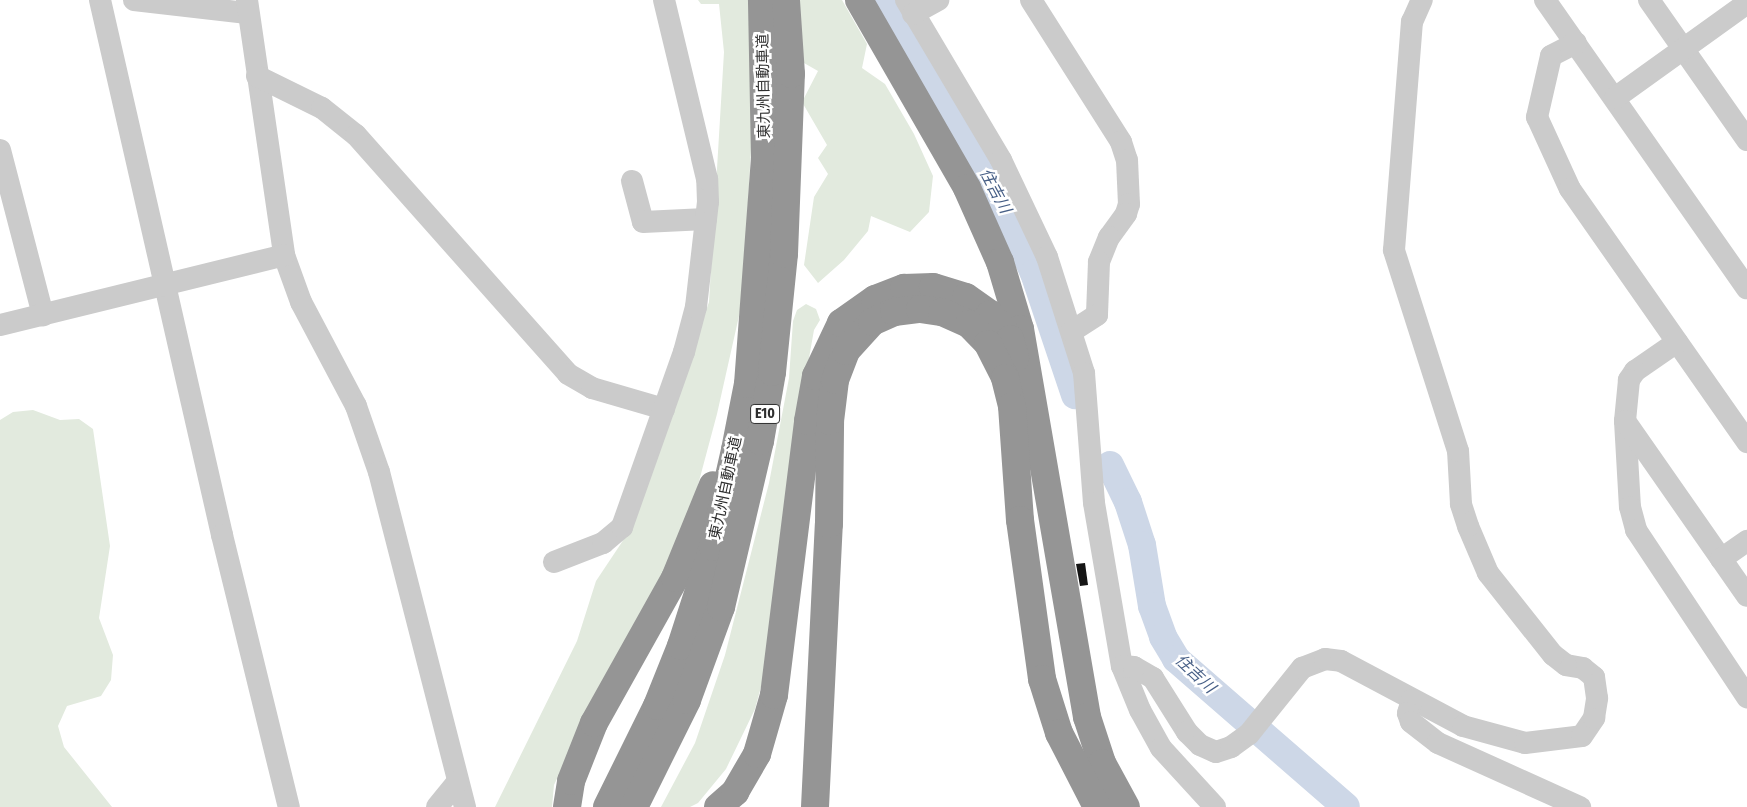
<!DOCTYPE html>
<meta charset="utf-8">
<style>
body{margin:0}
#map{position:relative;width:1747px;height:807px;overflow:hidden;background:#fff;font-family:"Fira Sans Condensed","Noto Sans JP",sans-serif}
div>[style]{position:absolute}
[style*='--x']{left:calc(var(--x)*1px);top:calc(var(--y)*1px);width:calc(var(--w)*1px);rotate:calc(var(--a)*1deg)}
.green>*{inset:0;background:#e2eade}
.river>*{height:28px;margin:-14px;padding:0 14px;transform-origin:14px;border-radius:14px;background:#cdd7e7}
.building>*{inset:0;background:#151515}
.minor>*{height:22px;margin:-11px;padding:0 11px;transform-origin:11px;border-radius:11px;background:#cbcbcb}
.highway>*{height:28px;margin:-14px;padding:0 14px;transform-origin:14px;border-radius:14px;background:#959595}
span{translate:-50% -50%;white-space:nowrap;text-align:center;line-height:1.15;-webkit-text-stroke:5px #fff;paint-order:stroke}
.shield-label span{padding:1px 4px;background:#fff;border:1px solid;border-radius:4px;-webkit-text-stroke-width:0}
.shield-label{font-size:14px;color:#2e2e2e;font-weight:700}
.street-label{font-size:15px;color:#2e2e2e}
.water-label{font-size:16px;color:#475f86;font-style:italic}
</style>
<div id="map">
<div class="green">
<div style="clip-path:polygon(698px 0,753px 0,752px 131px,744px 276px,741px 307px,717px 414px,679px 556px,579px 732px,554px 785px,552px 807px,495px 807px,577px 641px,596px 581px,630px 530px,709px 302px,724px 52px,719px 4px,701px 4px)"></div>
<div style="clip-path:polygon(797px 0,842px 0,867px 44px,862px 68px,885px 84px,914px 134px,933px 176px,929px 212px,910px 232px,871px 216px,868px 231px,844px 260px,818px 283px,804px 265px,814px 197px,828px 174px,818px 158px,827px 145px,802px 102px,818px 71px,804px 63px)"></div>
<div style="clip-path:polygon(806px 304px,816px 309px,820px 320px,814px 330px,809px 358px,772px 646px,755px 709px,726px 769px,698px 803px,690px 807px,661px 807px,695px 743px,725px 655px,769px 483px,789px 378px,793px 321px,797px 310px)"></div>
<div style="clip-path:polygon(33px 410px,60px 420px,79px 419px,93px 429px,110px 546px,99px 618px,113px 655px,111px 680px,101px 696px,67px 706px,58px 726px,64px 747px,112px 807px,0 807px,0 420px,13px 412px)"></div>
</div>
<div class="river">
<div style="--x:886;--y:0;--w:226;--a:60"></div>
<div style="--x:999;--y:196;--w:85;--a:65.6"></div>
<div style="--x:1034;--y:273;--w:129;--a:71.4"></div>
<div style="--x:1110;--y:465;--w:41;--a:64.1"></div>
<div style="--x:1128;--y:502;--w:45;--a:72"></div>
<div style="--x:1142;--y:545;--w:62;--a:80.7"></div>
<div style="--x:1152;--y:606;--w:33;--a:70"></div>
<div style="--x:1163;--y:637;--w:26;--a:59"></div>
<div style="--x:1176;--y:659;--w:225;--a:41"></div>
</div>
<div class="building">
<div style="clip-path:polygon(1085px 563px,1088px 585px,1080px 586px,1076px 564px)"></div>
</div>
<div class="minor">
<div style="--x:100;--y:0;--w:549;--a:77.15"></div>
<div style="--x:222;--y:535;--w:280;--a:76.2"></div>
<div style="--x:134;--y:0;--w:114;--a:6.6"></div>
<div style="--x:247;--y:0;--w:258;--a:81.7"></div>
<div style="--x:284;--y:255;--w:50;--a:70.1"></div>
<div style="--x:301;--y:302;--w:118;--a:62.1"></div>
<div style="--x:356;--y:406;--w:70;--a:70.8"></div>
<div style="--x:379;--y:472;--w:346;--a:75.6"></div>
<div style="--x:906;--y:0;--w:186;--a:59.3"></div>
<div style="--x:1001;--y:160;--w:107;--a:64.6"></div>
<div style="--x:1047;--y:257;--w:122;--a:72.3"></div>
<div style="--x:1084;--y:373;--w:130;--a:85.6"></div>
<div style="--x:1094;--y:503;--w:165;--a:80.3"></div>
<div style="--x:1122;--y:666;--w:48;--a:67.8"></div>
<div style="--x:1140;--y:710;--w:43;--a:61.1"></div>
<div style="--x:1161;--y:748;--w:80;--a:47.5"></div>
<div style="--x:1031;--y:0;--w:168;--a:57.6"></div>
<div style="--x:1121;--y:142;--w:19;--a:72"></div>
<div style="--x:1127;--y:160;--w:44;--a:87.4"></div>
<div style="--x:1129;--y:204;--w:10;--a:107"></div>
<div style="--x:1126;--y:214;--w:29;--a:126"></div>
<div style="--x:1109;--y:237;--w:27;--a:112"></div>
<div style="--x:1099;--y:262;--w:53;--a:92.2"></div>
<div style="--x:1097;--y:315;--w:30;--a:147"></div>
<div style="--x:1545;--y:0;--w:352;--a:55"></div>
<div style="--x:1649;--y:0;--w:171;--a:55"></div>
<div style="--x:913;--y:14;--w:29;--a:-29"></div>
<div style="--x:1576;--y:43;--w:28;--a:153"></div>
<div style="--x:1551;--y:56;--w:63;--a:102.9"></div>
<div style="--x:1537;--y:117;--w:79;--a:65.4"></div>
<div style="--x:1570;--y:189;--w:309;--a:55"></div>
<div style="--x:257;--y:76;--w:72;--a:26.2"></div>
<div style="--x:322;--y:108;--w:43;--a:38.5"></div>
<div style="--x:356;--y:135;--w:319;--a:48.4"></div>
<div style="--x:568;--y:374;--w:28;--a:30"></div>
<div style="--x:592;--y:388;--w:75;--a:16.3"></div>
<div style="--x:1615;--y:98;--w:163;--a:-35.7"></div>
<div style="--x:0;--y:150;--w:171;--a:75.4"></div>
<div style="--x:632;--y:181;--w:42;--a:75"></div>
<div style="--x:643;--y:222;--w:63;--a:-2.7"></div>
<div style="--x:0;--y:325;--w:292;--a:-13.8"></div>
<div style="--x:1677;--y:342;--w:51;--a:145.4"></div>
<div style="--x:1635;--y:371;--w:11;--a:124"></div>
<div style="--x:1629;--y:380;--w:41;--a:95.6"></div>
<div style="--x:1625;--y:421;--w:86;--a:86.7"></div>
<div style="--x:1630;--y:507;--w:24;--a:75"></div>
<div style="--x:1636;--y:530;--w:201;--a:56.4"></div>
<div style="--x:1625;--y:421;--w:213;--a:55.1"></div>
<div style="--x:1721;--y:559;--w:32;--a:-35"></div>
<div style="--x:554;--y:562;--w:53;--a:-21.2"></div>
<div style="--x:603;--y:543;--w:25;--a:-40"></div>
<div style="--x:622;--y:527;--w:186;--a:-70.5"></div>
<div style="--x:684;--y:352;--w:47;--a:-75.1"></div>
<div style="--x:696;--y:307;--w:106;--a:-83.5"></div>
<div style="--x:708;--y:202;--w:23;--a:-92"></div>
<div style="--x:707;--y:179;--w:184;--a:-103.5"></div>
<div style="--x:1122;--y:666;--w:12;--a:5"></div>
<div style="--x:1134;--y:667;--w:22;--a:30"></div>
<div style="--x:1153;--y:678;--w:64;--a:57.8"></div>
<div style="--x:1187;--y:732;--w:18;--a:45"></div>
<div style="--x:1200;--y:745;--w:17;--a:24"></div>
<div style="--x:1216;--y:752;--w:16;--a:-18"></div>
<div style="--x:1231;--y:747;--w:22;--a:-36"></div>
<div style="--x:1249;--y:734;--w:85;--a:-51.2"></div>
<div style="--x:1302;--y:668;--w:25;--a:-21"></div>
<div style="--x:1325;--y:659;--w:16;--a:7"></div>
<div style="--x:1341;--y:661;--w:138;--a:28"></div>
<div style="--x:1463;--y:726;--w:64;--a:15.3"></div>
<div style="--x:1525;--y:743;--w:57;--a:-7"></div>
<div style="--x:1582;--y:736;--w:22;--a:-56"></div>
<div style="--x:1594;--y:718;--w:20;--a:-81"></div>
<div style="--x:1597;--y:698;--w:21;--a:-98"></div>
<div style="--x:1594;--y:677;--w:14;--a:-141"></div>
<div style="--x:1583;--y:668;--w:17;--a:-170"></div>
<div style="--x:1566;--y:665;--w:16;--a:-142"></div>
<div style="--x:1553;--y:655;--w:105;--a:-128.4"></div>
<div style="--x:1488;--y:573;--w:51;--a:-113.1"></div>
<div style="--x:1468;--y:526;--w:23;--a:-108"></div>
<div style="--x:1461;--y:504;--w:53;--a:-93.2"></div>
<div style="--x:1458;--y:451;--w:211;--a:-107.7"></div>
<div style="--x:1394;--y:250;--w:229;--a:-85.5"></div>
<div style="--x:1412;--y:22;--w:24;--a:-66"></div>
<div style="--x:1412;--y:700;--w:14;--a:107"></div>
<div style="--x:1408;--y:713;--w:9;--a:72"></div>
<div style="--x:1411;--y:722;--w:34;--a:38"></div>
<div style="--x:1438;--y:743;--w:156;--a:24.3"></div>
<div style="--x:437;--y:807;--w:33;--a:-51"></div>
</div>
<div class="highway">
<div style="--x:859;--y:0;--w:217;--a:60.1"></div>
<div style="--x:967;--y:188;--w:81;--a:66"></div>
<div style="--x:1000;--y:262;--w:70;--a:73.4"></div>
<div style="--x:1020;--y:329;--w:394;--a:80.2"></div>
<div style="--x:1087;--y:717;--w:48;--a:71.9"></div>
<div style="--x:1102;--y:763;--w:50;--a:61.4"></div>
<div style="--x:567;--y:807;--w:26;--a:-81"></div>
<div style="--x:571;--y:781;--w:62;--a:-68.4"></div>
<div style="--x:594;--y:723;--w:166;--a:-60.8"></div>
<div style="--x:675;--y:578;--w:100;--a:-67.8"></div>
<div style="--x:607;--y:807;--w:113;--a:-63.7"></div>
<div style="--x:657;--y:706;--w:65;--a:-68.2"></div>
<div style="--x:681;--y:646;--w:104;--a:-72.1"></div>
<div style="--x:713;--y:547;--w:99;--a:-77.2"></div>
<div style="--x:735;--y:450;--w:67;--a:-78.9"></div>
<div style="--x:748;--y:384;--w:226;--a:-85.7"></div>
<div style="--x:765;--y:159;--w:159;--a:-91.1"></div>
<div style="--x:634;--y:807;--w:119;--a:-63.6"></div>
<div style="--x:687;--y:700;--w:99;--a:-69.9"></div>
<div style="--x:721;--y:607;--w:171;--a:-76.8"></div>
<div style="--x:760;--y:441;--w:70;--a:-80.1"></div>
<div style="--x:772;--y:372;--w:119;--a:-84.2"></div>
<div style="--x:784;--y:254;--w:180;--a:-87.8"></div>
<div style="--x:791;--y:74;--w:74;--a:-93.9"></div>
<div style="--x:718;--y:807;--w:23;--a:-41"></div>
<div style="--x:735;--y:792;--w:44;--a:-59.9"></div>
<div style="--x:757;--y:754;--w:61;--a:-73.9"></div>
<div style="--x:774;--y:695;--w:276;--a:-82.9"></div>
<div style="--x:808;--y:421;--w:46;--a:-79.9"></div>
<div style="--x:816;--y:376;--w:59;--a:-64.7"></div>
<div style="--x:841;--y:323;--w:42;--a:-35.2"></div>
<div style="--x:875;--y:299;--w:31;--a:-21"></div>
<div style="--x:904;--y:288;--w:29;--a:-2"></div>
<div style="--x:933;--y:287;--w:34;--a:17"></div>
<div style="--x:966;--y:297;--w:29;--a:35"></div>
<div style="--x:990;--y:314;--w:32;--a:51"></div>
<div style="--x:1010;--y:339;--w:20;--a:75"></div>
<div style="--x:815;--y:807;--w:283;--a:-87.2"></div>
<div style="--x:829;--y:524;--w:103;--a:-89.4"></div>
<div style="--x:830;--y:421;--w:41;--a:-83"></div>
<div style="--x:835;--y:380;--w:31;--a:-69"></div>
<div style="--x:846;--y:351;--w:39;--a:-48"></div>
<div style="--x:872;--y:322;--w:24;--a:-24"></div>
<div style="--x:894;--y:312;--w:26;--a:-7"></div>
<div style="--x:920;--y:309;--w:22;--a:8"></div>
<div style="--x:942;--y:312;--w:30;--a:24"></div>
<div style="--x:969;--y:324;--w:28;--a:46"></div>
<div style="--x:988;--y:344;--w:38;--a:63"></div>
<div style="--x:1005;--y:378;--w:29;--a:76"></div>
<div style="--x:1012;--y:406;--w:114;--a:86"></div>
<div style="--x:1020;--y:520;--w:161;--a:82.1"></div>
<div style="--x:1042;--y:679;--w:57;--a:72.5"></div>
<div style="--x:1059;--y:733;--w:83;--a:62.8"></div>
</div>
<div class="shield-label">
<span style="left:765px;top:414px">E10</span>
</div>
<div class="street-label">
<span style="left:764px;top:86px;rotate:-91deg">東九州自動車道</span>
<span style="left:726px;top:488px;rotate:-78deg">東九州自動車道</span>
</div>
<div class="water-label">
<span style="left:995px;top:191px;rotate:62deg">住吉川</span>
<span style="left:1195px;top:674px;rotate:43deg">住吉川</span>
</div>
</div>
